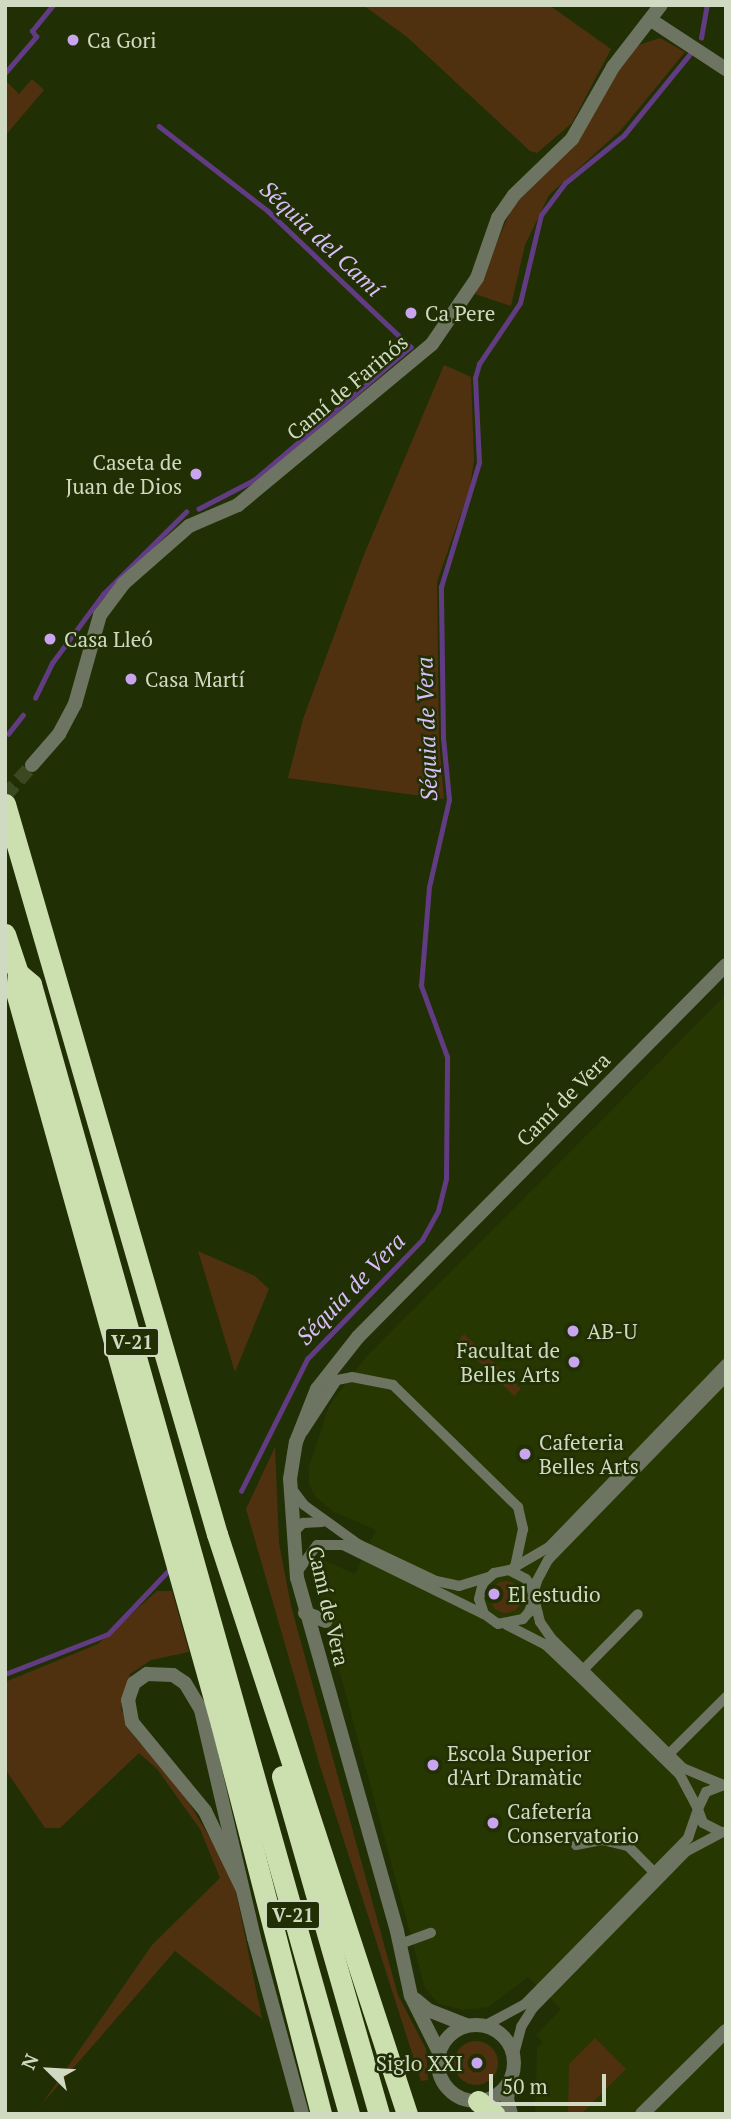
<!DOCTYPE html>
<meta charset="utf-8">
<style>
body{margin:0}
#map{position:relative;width:731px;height:2119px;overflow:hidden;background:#212f04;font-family:"PT Serif",serif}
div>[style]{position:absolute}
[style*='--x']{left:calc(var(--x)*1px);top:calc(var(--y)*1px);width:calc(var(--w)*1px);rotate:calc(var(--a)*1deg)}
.built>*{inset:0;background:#273701}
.green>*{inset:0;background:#4f3110}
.round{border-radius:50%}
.stream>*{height:4.5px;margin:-2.25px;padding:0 2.25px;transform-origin:2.25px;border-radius:2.25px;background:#613c83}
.minor-tunnel>*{height:14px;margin-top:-7px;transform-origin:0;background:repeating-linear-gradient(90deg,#3b4921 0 14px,transparent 0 21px)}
.service>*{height:10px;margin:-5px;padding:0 5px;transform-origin:5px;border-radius:5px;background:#6d7562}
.pedestrian>*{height:14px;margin:-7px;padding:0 7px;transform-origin:7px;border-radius:7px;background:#6d7562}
.minor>*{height:14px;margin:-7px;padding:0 7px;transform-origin:7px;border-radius:7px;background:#6d7562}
.tertiary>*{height:14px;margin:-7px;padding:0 7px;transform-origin:7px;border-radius:7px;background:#6d7562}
.tertiary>.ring{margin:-7px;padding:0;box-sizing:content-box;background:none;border:14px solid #6d7562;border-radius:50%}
.motorway>*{height:21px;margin:-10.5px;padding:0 10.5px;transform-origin:10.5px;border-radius:10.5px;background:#ccdfaf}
.dots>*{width:19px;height:19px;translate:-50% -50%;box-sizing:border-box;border:4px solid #212f04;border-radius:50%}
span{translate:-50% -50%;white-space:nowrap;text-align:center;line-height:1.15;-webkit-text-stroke:5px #212f04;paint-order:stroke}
.shield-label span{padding:2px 5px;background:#212f04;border:2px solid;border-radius:5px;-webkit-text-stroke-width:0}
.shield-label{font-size:19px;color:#d0dac3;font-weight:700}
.poi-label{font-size:21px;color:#d0dac3}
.left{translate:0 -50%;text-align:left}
.right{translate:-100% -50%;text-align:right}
.street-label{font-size:21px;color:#d0dac3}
.water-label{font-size:23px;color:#dabdfa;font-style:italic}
.frame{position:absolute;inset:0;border:7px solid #d0dac3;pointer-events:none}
.north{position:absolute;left:14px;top:2035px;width:70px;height:70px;-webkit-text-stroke:5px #212f04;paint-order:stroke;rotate:294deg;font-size:19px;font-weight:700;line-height:28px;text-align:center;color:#d0dac3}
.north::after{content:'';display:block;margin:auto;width:24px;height:32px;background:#d0dac3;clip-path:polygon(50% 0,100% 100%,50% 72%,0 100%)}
.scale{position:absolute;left:489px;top:2074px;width:117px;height:32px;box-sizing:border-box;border:4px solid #d0dac3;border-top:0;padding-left:9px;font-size:21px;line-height:24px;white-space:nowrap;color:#d0dac3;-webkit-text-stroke:5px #212f04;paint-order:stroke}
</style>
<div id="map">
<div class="built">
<div style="clip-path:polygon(726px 995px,726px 2114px,535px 2114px,537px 2048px,543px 2042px,536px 2035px,561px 2009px,528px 1977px,489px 2007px,464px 2010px,439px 2004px,425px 1988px,313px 1573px,315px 1560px,321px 1559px,355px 1574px,376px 1530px,334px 1512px,316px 1497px,309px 1485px,309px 1467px,329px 1406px,366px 1357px)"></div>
</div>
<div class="green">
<div style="clip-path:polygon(363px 5px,549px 5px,611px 49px,572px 123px,537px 153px,530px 151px,407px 37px)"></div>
<div style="clip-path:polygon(660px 38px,685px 52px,621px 130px,549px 195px,525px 245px,511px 306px,475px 294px,510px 212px,636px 46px)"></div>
<div style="clip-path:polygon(32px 79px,44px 90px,5px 136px,5px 80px,19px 94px)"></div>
<div style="clip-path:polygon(444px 365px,471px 377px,474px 460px,470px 487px,437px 582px,439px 740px,444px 799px,288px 778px,303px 719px,363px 557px)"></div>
<div style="clip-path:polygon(198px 1251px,255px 1276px,269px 1289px,235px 1372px)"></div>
<div style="clip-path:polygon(464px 1334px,521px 1389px,514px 1396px,458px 1341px)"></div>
<div style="clip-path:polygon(275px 1447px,279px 1543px,291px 1606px,398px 1995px,426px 2049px,428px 2080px,421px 2081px,320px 1766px,246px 1509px)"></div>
<div class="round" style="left:490px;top:1581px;width:32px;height:32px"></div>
<div style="clip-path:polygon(157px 1591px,172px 1591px,189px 1652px,151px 1660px,130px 1674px,121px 1709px,136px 1739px,179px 1786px,216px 1848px,236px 1892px,262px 2019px,175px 1951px,42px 2104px,152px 1945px,220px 1878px,200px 1829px,157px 1769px,139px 1753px,60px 1828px,45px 1828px,5px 1769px,5px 1682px,98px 1644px)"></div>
<div style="clip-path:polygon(595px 2038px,626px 2069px,581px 2114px,568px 2114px,569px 2064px)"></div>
<div class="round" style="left:454px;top:2041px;width:44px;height:44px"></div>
</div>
<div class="stream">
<div style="--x:701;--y:38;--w:34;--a:-80"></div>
<div style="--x:5;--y:73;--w:48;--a:-49.3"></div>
<div style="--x:36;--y:37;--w:7;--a:-124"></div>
<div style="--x:32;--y:31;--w:33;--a:-51"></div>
<div style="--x:159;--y:126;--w:138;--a:37.9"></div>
<div style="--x:268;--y:211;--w:197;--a:43.6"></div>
<div style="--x:411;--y:347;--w:205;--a:139.6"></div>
<div style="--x:255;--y:480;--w:63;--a:152.6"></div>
<div style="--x:35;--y:698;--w:39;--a:-64"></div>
<div style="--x:52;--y:663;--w:86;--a:-53.5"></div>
<div style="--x:103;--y:594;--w:117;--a:-44.7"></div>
<div style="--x:8;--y:734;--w:24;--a:-52"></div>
<div style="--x:241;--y:1491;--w:148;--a:-63.4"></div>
<div style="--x:307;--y:1359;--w:165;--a:-46"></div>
<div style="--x:422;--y:1240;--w:33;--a:-61"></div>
<div style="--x:438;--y:1211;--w:33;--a:-76"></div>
<div style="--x:446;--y:1179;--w:122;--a:-89.5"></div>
<div style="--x:447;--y:1057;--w:76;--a:-110.1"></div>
<div style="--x:421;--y:986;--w:99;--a:-85.4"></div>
<div style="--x:429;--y:887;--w:89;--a:-77.1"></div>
<div style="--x:449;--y:800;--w:62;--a:-95.5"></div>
<div style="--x:443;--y:738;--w:151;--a:-90.8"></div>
<div style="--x:441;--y:587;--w:130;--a:-73"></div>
<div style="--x:479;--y:463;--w:85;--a:-92.7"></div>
<div style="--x:475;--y:378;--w:15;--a:-74"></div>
<div style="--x:479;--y:364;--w:73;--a:-56.1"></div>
<div style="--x:520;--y:303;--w:90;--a:-76.6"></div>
<div style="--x:541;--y:215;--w:40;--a:-53"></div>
<div style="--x:565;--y:183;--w:76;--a:-39.1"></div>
<div style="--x:624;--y:135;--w:103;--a:-50.9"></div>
<div style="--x:5;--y:1674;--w:110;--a:-21.2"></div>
<div style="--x:108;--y:1634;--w:86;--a:-46.4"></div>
</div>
<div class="minor-tunnel">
<div style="--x:5;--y:796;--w:41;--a:-48.9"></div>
</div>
<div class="service">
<div style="--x:726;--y:1377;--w:255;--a:134.2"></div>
<div style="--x:548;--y:1560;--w:24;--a:118"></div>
<div style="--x:537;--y:1581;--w:10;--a:107"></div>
<div style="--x:534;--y:1591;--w:4;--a:104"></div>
<div style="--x:533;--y:1595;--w:9;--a:96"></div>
<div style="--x:532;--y:1604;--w:9;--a:111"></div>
<div style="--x:529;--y:1612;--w:9;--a:131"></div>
<div style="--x:523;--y:1619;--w:25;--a:169"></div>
<div style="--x:498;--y:1624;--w:17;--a:-144"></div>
<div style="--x:484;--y:1614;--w:16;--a:-108"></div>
<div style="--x:479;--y:1599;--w:16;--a:-76"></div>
<div style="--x:483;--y:1583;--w:15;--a:-42"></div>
<div style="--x:494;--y:1573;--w:15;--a:-11"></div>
<div style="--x:509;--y:1570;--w:19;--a:28"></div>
<div style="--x:526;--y:1579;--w:9;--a:54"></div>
<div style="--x:531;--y:1586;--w:9;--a:77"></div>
<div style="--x:533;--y:1595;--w:20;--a:75"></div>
<div style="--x:538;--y:1614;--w:8;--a:76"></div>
<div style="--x:540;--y:1622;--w:19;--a:55"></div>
<div style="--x:551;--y:1638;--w:185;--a:44.6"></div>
<div style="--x:683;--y:1768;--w:47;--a:22.7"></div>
<div style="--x:303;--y:1432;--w:62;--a:-56.8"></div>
<div style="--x:337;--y:1380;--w:15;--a:-11"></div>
<div style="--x:352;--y:1377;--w:42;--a:11"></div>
<div style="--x:393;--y:1385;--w:175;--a:44.3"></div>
<div style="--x:518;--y:1507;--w:23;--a:77"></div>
<div style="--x:523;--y:1529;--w:38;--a:102"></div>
<div style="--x:292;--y:1489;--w:20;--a:53"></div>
<div style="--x:304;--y:1505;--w:67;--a:35.8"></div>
<div style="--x:358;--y:1544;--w:86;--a:25.4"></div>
<div style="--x:436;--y:1581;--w:24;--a:12"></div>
<div style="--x:459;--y:1586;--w:30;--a:-17"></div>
<div style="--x:294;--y:1532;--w:13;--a:-45"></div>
<div style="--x:303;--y:1523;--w:19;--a:-3"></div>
<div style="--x:513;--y:1568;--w:42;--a:-30.3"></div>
<div style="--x:549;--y:1547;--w:255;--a:-46"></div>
<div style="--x:298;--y:1571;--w:32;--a:-54"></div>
<div style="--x:317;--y:1545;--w:26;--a:0"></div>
<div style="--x:343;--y:1545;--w:156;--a:26.2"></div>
<div style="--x:583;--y:1670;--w:78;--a:-45.5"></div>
<div style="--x:669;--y:1754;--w:81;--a:-45"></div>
<div style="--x:721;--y:1832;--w:20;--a:-153"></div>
<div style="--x:703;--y:1823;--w:15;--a:-110"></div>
<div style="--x:698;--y:1809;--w:19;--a:-65"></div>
<div style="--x:706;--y:1792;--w:17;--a:-21"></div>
<div style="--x:576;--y:1845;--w:26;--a:-11"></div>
<div style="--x:602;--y:1840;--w:27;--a:13"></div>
<div style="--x:628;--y:1846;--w:37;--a:45"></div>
<div style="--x:400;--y:1944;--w:33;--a:-20"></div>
<div style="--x:486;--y:2025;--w:44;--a:-28.3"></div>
<div style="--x:525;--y:2004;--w:233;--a:-45.5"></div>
<div style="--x:688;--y:1838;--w:31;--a:-71"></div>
<div style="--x:698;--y:1809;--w:40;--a:-118"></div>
<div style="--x:679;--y:1774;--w:126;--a:-135.6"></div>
<div style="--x:589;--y:1686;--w:59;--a:-136.4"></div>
<div style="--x:546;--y:1645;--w:44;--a:-152.9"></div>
<div style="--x:514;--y:2054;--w:28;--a:-75"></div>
<div style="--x:521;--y:2027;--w:22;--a:-58"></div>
<div style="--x:533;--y:2008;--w:220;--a:-45.6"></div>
<div style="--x:687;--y:1851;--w:41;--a:-27.8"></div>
</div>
<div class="pedestrian">
<div style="--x:642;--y:2114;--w:118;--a:-44.7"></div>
</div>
<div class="minor">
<div style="--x:651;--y:20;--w:90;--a:33.2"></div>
<div style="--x:32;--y:765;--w:41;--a:-48.9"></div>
<div style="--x:59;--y:734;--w:34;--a:-62"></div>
<div style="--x:75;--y:704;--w:92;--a:-74.3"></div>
<div style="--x:100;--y:615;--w:39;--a:-53"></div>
<div style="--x:123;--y:584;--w:88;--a:-41.3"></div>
<div style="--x:189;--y:526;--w:53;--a:-23.2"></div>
<div style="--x:238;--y:505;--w:252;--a:-39.7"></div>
<div style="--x:432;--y:344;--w:80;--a:-55.7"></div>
<div style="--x:477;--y:278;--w:64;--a:-70.7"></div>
<div style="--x:498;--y:218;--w:28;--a:-55"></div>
<div style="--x:514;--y:195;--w:81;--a:-44"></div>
<div style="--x:572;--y:139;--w:83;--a:-60.3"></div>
<div style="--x:613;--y:67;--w:78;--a:-52.3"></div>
<div style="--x:242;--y:1888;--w:85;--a:-115.7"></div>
<div style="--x:205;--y:1811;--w:115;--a:-129.4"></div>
<div style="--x:132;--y:1722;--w:22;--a:-100"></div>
<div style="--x:128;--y:1700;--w:18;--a:-71"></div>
<div style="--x:134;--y:1683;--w:16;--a:-35"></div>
<div style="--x:147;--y:1674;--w:26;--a:2"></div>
<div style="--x:173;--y:1675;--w:14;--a:34"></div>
<div style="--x:185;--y:1683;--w:31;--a:59"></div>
<div style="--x:201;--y:1710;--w:234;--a:76.9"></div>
<div style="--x:254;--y:1938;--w:182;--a:74.7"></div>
</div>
<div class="tertiary">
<div style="--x:305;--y:1613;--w:22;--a:21"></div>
<div style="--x:415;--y:1999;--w:17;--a:40"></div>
<div style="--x:428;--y:2010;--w:41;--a:21.5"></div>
<div class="ring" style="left:438px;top:2025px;width:62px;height:62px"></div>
<div style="--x:439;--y:2052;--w:63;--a:-116.6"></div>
<div style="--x:411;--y:1996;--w:66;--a:-102.2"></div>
<div style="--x:397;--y:1931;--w:367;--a:-105.8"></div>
<div style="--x:297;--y:1578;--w:99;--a:-94"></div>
<div style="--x:290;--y:1479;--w:37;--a:-81"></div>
<div style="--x:296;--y:1442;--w:57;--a:-68.4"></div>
<div style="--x:317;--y:1389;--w:66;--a:-51.7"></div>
<div style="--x:358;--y:1337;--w:523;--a:-45.31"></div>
<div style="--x:511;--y:2081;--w:18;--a:103"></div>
<div style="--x:507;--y:2099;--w:16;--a:75"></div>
</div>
<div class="motorway">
<div style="--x:5;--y:804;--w:760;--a:73.81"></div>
<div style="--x:217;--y:1534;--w:610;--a:71.86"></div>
<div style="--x:5;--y:934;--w:41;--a:71.6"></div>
<div style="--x:18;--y:973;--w:19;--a:96"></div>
<div style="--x:16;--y:992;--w:760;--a:74.35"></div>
<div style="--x:221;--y:1724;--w:403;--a:75.6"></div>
<div style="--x:18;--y:973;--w:17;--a:40"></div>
<div style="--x:31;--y:984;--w:1174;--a:74.28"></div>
<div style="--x:282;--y:1776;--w:352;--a:74"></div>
<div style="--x:478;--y:2101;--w:21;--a:39"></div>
</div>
<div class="dots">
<div style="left:73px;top:40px;background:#c8a5ee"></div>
<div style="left:411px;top:313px;background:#c8a5ee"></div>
<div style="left:196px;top:474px;background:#c8a5ee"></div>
<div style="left:50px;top:639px;background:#c8a5ee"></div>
<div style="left:131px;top:679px;background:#c8a5ee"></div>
<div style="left:573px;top:1331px;background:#c8a5ee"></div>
<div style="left:574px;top:1362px;background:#c8a5ee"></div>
<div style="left:525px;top:1454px;background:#c8a5ee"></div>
<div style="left:494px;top:1594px;background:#c8a5ee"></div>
<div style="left:433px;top:1765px;background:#c8a5ee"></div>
<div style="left:493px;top:1823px;background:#c8a5ee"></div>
<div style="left:477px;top:2063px;background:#c8a5ee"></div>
</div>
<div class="shield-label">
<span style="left:132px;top:1342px">V-21</span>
<span style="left:293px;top:1915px">V-21</span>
</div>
<div class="poi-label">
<span class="left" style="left:87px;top:40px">Ca Gori</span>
<span class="left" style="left:425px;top:313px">Ca Pere</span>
<span class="right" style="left:182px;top:474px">Caseta de<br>Juan de Dios</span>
<span class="left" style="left:64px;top:639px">Casa Lleó</span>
<span class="left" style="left:145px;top:679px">Casa Martí</span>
<span class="left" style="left:587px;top:1331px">AB-U</span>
<span class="right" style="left:560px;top:1362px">Facultat de<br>Belles Arts</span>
<span class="left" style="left:539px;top:1454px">Cafeteria<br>Belles Arts</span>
<span class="left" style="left:508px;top:1594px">El estudio</span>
<span class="left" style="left:447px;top:1765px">Escola Superior<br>d'Art Dramàtic</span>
<span class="left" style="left:507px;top:1823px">Cafetería<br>Conservatorio</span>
<span class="right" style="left:463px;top:2063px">Siglo XXI</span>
</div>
<div class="street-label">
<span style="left:347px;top:387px;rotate:-40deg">Camí de Farinós</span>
<span style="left:563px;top:1099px;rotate:-45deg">Camí de Vera</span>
<span style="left:329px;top:1606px;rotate:77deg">Camí de Vera</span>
</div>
<div class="water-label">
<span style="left:321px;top:239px;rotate:43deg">Séquia del Camí</span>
<span style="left:427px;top:729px;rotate:-92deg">Séquia de Vera</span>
<span style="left:351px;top:1289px;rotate:-46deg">Séquia de Vera</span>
</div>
<div class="frame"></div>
<div class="north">N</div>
<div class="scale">50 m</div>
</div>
